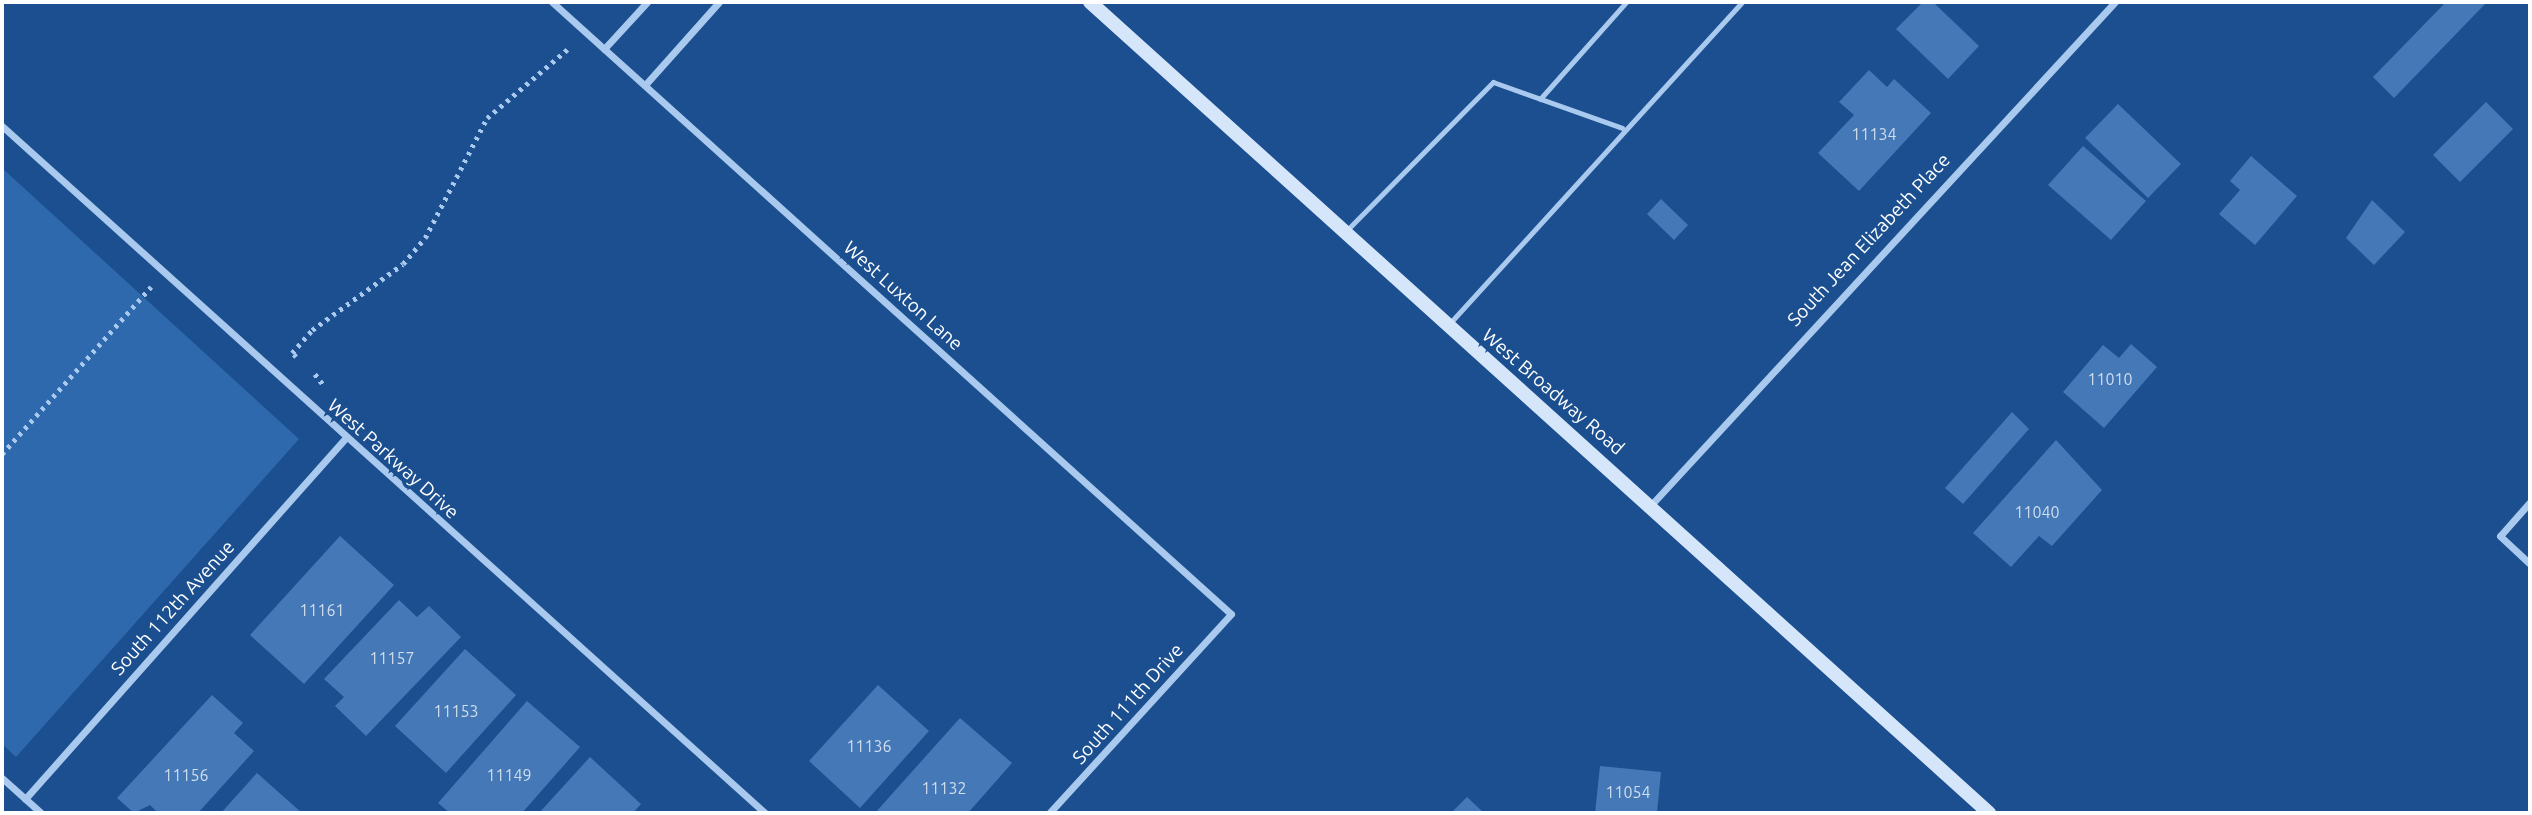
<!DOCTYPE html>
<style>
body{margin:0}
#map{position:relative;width:2532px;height:815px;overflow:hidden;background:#1b4f8f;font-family:Ubuntu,sans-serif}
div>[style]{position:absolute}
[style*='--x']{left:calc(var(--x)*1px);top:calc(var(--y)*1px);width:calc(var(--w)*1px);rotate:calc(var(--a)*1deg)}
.green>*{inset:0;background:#2e69ad}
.building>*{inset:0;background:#4478b7}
.path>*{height:4.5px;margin-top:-2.25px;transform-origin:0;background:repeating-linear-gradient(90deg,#a9c9ee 0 3.5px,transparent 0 8.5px)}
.lane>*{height:5px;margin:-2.5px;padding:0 2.5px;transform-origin:2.5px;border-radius:2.5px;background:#a9c9ee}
.street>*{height:7px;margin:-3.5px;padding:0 3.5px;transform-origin:3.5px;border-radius:3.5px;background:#a9c9ee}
.secondary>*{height:14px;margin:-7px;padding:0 7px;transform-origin:7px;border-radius:7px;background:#d6e6fa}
span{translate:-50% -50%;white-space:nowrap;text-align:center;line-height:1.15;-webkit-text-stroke:7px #1b4f8f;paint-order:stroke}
.number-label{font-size:16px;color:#d0dded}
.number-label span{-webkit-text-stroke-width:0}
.street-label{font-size:19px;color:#fff}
.frame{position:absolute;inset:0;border:4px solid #fff;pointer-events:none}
</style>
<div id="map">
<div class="green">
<div style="clip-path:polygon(2px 168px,299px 439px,16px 757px,2px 744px)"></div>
</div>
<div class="building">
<div style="clip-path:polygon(1923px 2px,1933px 2px,1979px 46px,1948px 79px,1896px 29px)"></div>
<div style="clip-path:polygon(2446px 2px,2487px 2px,2394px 98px,2373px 77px)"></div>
<div style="clip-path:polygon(1869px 70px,1887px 87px,1894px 79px,1931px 113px,1859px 191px,1818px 153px,1854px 115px,1839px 102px)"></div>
<div style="clip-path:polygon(2486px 102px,2513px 129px,2460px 182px,2433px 155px)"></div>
<div style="clip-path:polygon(2118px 104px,2181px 164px,2148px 198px,2085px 138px)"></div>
<div style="clip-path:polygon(2083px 146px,2146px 201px,2111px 240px,2048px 185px)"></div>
<div style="clip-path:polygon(2251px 156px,2297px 196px,2255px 245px,2219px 214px,2240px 190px,2230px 181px)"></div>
<div style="clip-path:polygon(1661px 199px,1688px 225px,1674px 240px,1647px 214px)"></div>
<div style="clip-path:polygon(2372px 200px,2405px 232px,2374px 265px,2346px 238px)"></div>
<div style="clip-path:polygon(2131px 344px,2157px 367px,2104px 428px,2063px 392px,2103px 345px,2119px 358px)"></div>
<div style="clip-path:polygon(2012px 412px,2029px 429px,1963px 504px,1945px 488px)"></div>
<div style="clip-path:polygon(2056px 440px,2102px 490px,2052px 546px,2039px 536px,2011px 567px,1973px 533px)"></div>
<div style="clip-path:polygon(340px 536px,394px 585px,304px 684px,250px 635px)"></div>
<div style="clip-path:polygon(399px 600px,417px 617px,429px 606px,461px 637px,366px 736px,335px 706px,344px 697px,324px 679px)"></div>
<div style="clip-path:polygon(465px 649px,516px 695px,446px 773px,395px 726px)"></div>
<div style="clip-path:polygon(878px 685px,929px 731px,860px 808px,809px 761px)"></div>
<div style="clip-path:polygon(212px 695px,243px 723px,234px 733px,254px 751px,198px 813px,158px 813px,150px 805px,134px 813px,117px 798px)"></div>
<div style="clip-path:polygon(527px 701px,580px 747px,522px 813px,450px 813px,438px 803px)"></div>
<div style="clip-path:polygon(960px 718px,1012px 763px,968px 813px,875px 813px)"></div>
<div style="clip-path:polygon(590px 757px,641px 804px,633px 813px,539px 813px)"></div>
<div style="clip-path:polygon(1600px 766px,1661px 772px,1657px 813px,1595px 813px)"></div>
<div style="clip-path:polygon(257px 773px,302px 813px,221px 813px)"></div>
<div style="clip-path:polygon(1467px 797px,1484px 813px,1451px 813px)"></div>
</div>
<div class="path">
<div style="--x:296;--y:357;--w:6;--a:-135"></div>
<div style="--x:292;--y:353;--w:30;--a:-49"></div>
<div style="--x:312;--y:330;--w:112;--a:-36"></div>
<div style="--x:403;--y:264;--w:34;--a:-50"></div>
<div style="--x:425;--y:238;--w:135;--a:-62.7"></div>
<div style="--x:487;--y:118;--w:109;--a:-40.5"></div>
<div style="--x:315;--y:374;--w:16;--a:52"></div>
<div style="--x:2;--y:454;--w:224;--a:-48.3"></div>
</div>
<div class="lane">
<div style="--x:1540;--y:99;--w:130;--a:-48.4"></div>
<div style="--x:1347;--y:230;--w:208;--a:-45.4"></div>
<div style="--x:1493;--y:82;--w:137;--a:19.6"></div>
<div style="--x:1450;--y:323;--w:434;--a:-47.7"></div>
</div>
<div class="street">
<div style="--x:552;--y:2;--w:914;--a:42.03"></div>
<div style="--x:1231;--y:614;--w:270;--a:132.4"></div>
<div style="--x:604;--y:49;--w:64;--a:-47.5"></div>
<div style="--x:645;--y:85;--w:111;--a:-48.3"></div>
<div style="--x:2;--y:126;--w:1027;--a:42"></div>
<div style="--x:2530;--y:502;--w:45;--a:131.4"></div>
<div style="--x:2500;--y:536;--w:41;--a:43"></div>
<div style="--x:1651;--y:505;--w:684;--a:-47.31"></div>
<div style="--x:2;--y:778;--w:52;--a:41.9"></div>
<div style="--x:25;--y:799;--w:482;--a:-48.4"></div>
</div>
<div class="secondary">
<div style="--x:1090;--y:2;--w:1211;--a:42.05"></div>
</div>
<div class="number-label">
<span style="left:1874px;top:134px">11134</span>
<span style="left:2110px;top:379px">11010</span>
<span style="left:2037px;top:512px">11040</span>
<span style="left:322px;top:610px">11161</span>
<span style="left:392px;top:658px">11157</span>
<span style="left:456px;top:711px">11153</span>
<span style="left:869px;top:746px">11136</span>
<span style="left:186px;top:775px">11156</span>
<span style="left:509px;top:775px">11149</span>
<span style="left:944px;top:788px">11132</span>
<span style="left:1628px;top:792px">11054</span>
</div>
<div class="street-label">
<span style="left:1869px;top:240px;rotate:-47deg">South Jean Elizabeth Place</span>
<span style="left:903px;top:296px;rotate:42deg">West Luxton Lane</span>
<span style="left:1553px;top:392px;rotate:41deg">West Broadway Road</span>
<span style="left:393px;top:459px;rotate:42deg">West Parkway Drive</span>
<span style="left:173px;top:608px;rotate:-48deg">South 112th Avenue</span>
<span style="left:1128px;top:704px;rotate:-48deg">South 111th Drive</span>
</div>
<div class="frame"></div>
</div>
